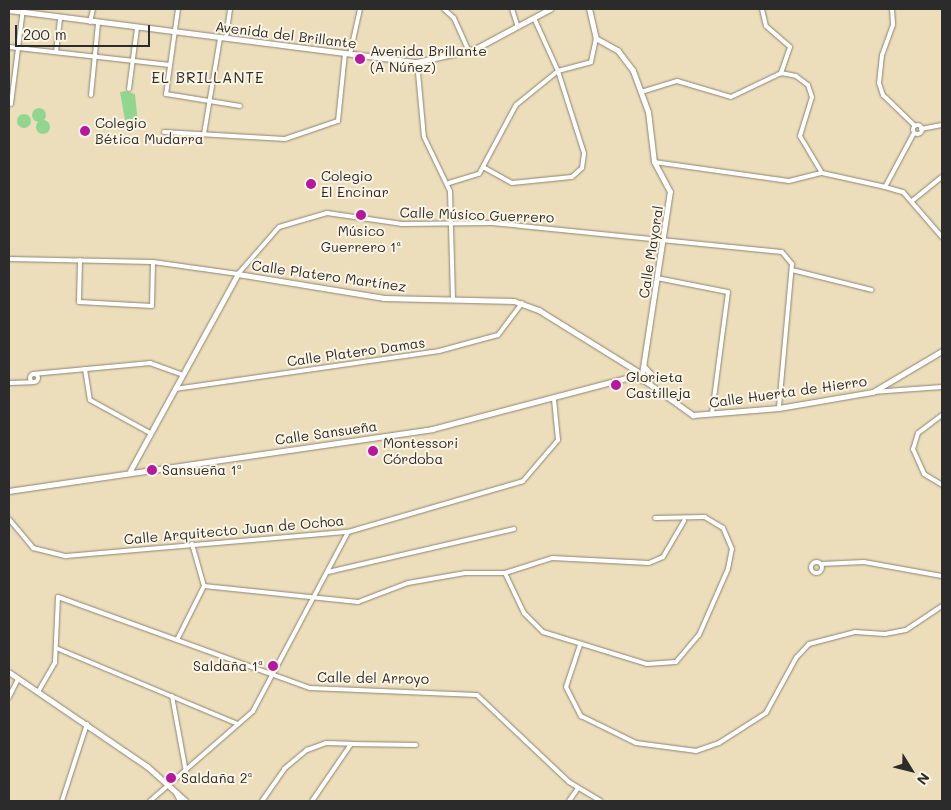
<!DOCTYPE html>
<meta charset="utf-8">
<style>
body{margin:0}
#map{position:relative;width:951px;height:810px;overflow:hidden;background:#eddebb;font-family:Mali,sans-serif}
div>[style]{position:absolute}
[style*='--x']{left:calc(var(--x)*1px);top:calc(var(--y)*1px);width:calc(var(--w)*1px);rotate:calc(var(--a)*1deg)}
.green>*{inset:0;background:#91d690}
.round{border-radius:50%}
.roads{filter:drop-shadow(0 0 1px #8c8473) drop-shadow(0 0 1px #8c8473)}
.minor>*{height:4px;margin:-2px;padding:0 2px;transform-origin:2px;border-radius:2px;background:#fff}
.minor>.ring{margin:-2px;padding:0;box-sizing:content-box;background:none;border:4px solid #fff;border-radius:50%}
.tertiary>*{height:4.5px;margin:-2.25px;padding:0 2.25px;transform-origin:2.25px;border-radius:2.25px;background:#fff}
.dots>*{width:14px;height:14px;translate:-50% -50%;box-sizing:border-box;border:2px solid #fcf5e5;border-radius:50%}
span{translate:-50% -50%;white-space:nowrap;text-align:center;line-height:1.15;-webkit-text-stroke:4px #fcf5e5;paint-order:stroke}
.street-label{font-size:14px;color:#2b2b2b}
.poi-label{font-size:14px;color:#2b2b2b}
.left{translate:0 -50%;text-align:left}
.right{translate:-100% -50%;text-align:right}
.neighbourhood-label{font-size:15px;color:#2b2b2b;letter-spacing:1px}
.frame{position:absolute;inset:0;border:10px solid #2b2b2b;pointer-events:none}
.north{position:absolute;left:886px;top:745px;width:50px;height:50px;-webkit-text-stroke:4px #fcf5e5;paint-order:stroke;rotate:126deg;font-size:14px;font-weight:700;line-height:20px;text-align:center;color:#2b2b2b}
.north::after{content:'';display:block;margin:auto;width:18px;height:22px;background:#2b2b2b;clip-path:polygon(50% 0,100% 100%,50% 72%,0 100%)}
.scale{position:absolute;left:15px;top:25px;width:135px;height:22px;box-sizing:border-box;border:2px solid #2b2b2b;border-top:0;padding-left:6px;font-size:15px;line-height:18px;white-space:nowrap;color:#2b2b2b;-webkit-text-stroke:4px #fcf5e5;paint-order:stroke}
</style>
<div id="map">
<div class="green">
<div style="clip-path:polygon(125px 91px,135px 94px,138px 124px,126px 126px,120px 92px)"></div>
<div class="round" style="left:32px;top:108px;width:14px;height:14px"></div>
<div class="round" style="left:17px;top:114px;width:14px;height:14px"></div>
<div class="round" style="left:36px;top:120px;width:14px;height:14px"></div>
</div>
<div class="roads">
<div class="minor">
<div style="--x:178;--y:9;--w:86;--a:98"></div>
<div style="--x:166;--y:94;--w:75;--a:9.2"></div>
<div style="--x:444;--y:9;--w:13;--a:42"></div>
<div style="--x:454;--y:18;--w:36;--a:66"></div>
<div style="--x:512;--y:9;--w:19;--a:72"></div>
<div style="--x:762;--y:9;--w:17;--a:77"></div>
<div style="--x:766;--y:26;--w:32;--a:41"></div>
<div style="--x:790;--y:47;--w:28;--a:109"></div>
<div style="--x:892;--y:9;--w:16;--a:86"></div>
<div style="--x:893;--y:25;--w:32;--a:110"></div>
<div style="--x:882;--y:55;--w:28;--a:96"></div>
<div style="--x:879;--y:83;--w:13;--a:72"></div>
<div style="--x:883;--y:95;--w:43;--a:44.1"></div>
<div style="--x:90;--y:22;--w:13;--a:-77"></div>
<div style="--x:226;--y:38;--w:29;--a:-82"></div>
<div style="--x:9;--y:47;--w:162;--a:6.4"></div>
<div style="--x:56;--y:52;--w:34;--a:-83"></div>
<div style="--x:350;--y:54;--w:46;--a:-77.5"></div>
<div style="--x:417;--y:62;--w:75;--a:84.7"></div>
<div style="--x:424;--y:137;--w:60;--a:64.3"></div>
<div style="--x:450;--y:191;--w:108;--a:88.4"></div>
<div style="--x:129;--y:89;--w:62;--a:-82.5"></div>
<div style="--x:641;--y:92;--w:38;--a:-17"></div>
<div style="--x:677;--y:81;--w:56;--a:16.5"></div>
<div style="--x:731;--y:97;--w:55;--a:-25.6"></div>
<div style="--x:781;--y:73;--w:15;--a:11"></div>
<div style="--x:796;--y:76;--w:15;--a:37"></div>
<div style="--x:808;--y:85;--w:13;--a:72"></div>
<div style="--x:812;--y:97;--w:41;--a:107.1"></div>
<div style="--x:800;--y:136;--w:43;--a:59.3"></div>
<div style="--x:91;--y:95;--w:72;--a:-84.4"></div>
<div style="--x:11;--y:104;--w:96;--a:-82.8"></div>
<div class="ring" style="left:912.5px;top:124.5px;width:5px;height:5px"></div>
<div style="--x:921;--y:129;--w:21;--a:-11"></div>
<div style="--x:164;--y:132;--w:121;--a:3.3"></div>
<div style="--x:285;--y:139;--w:56;--a:-18.8"></div>
<div style="--x:338;--y:121;--w:68;--a:-84.1"></div>
<div style="--x:204;--y:134;--w:97;--a:-80.5"></div>
<div style="--x:654;--y:162;--w:136;--a:8"></div>
<div style="--x:789;--y:181;--w:34;--a:-14"></div>
<div style="--x:822;--y:173;--w:65;--a:12.5"></div>
<div style="--x:885;--y:187;--w:19;--a:16"></div>
<div style="--x:903;--y:192;--w:60;--a:49.1"></div>
<div style="--x:483;--y:167;--w:33;--a:29"></div>
<div style="--x:512;--y:183;--w:60;--a:-5.7"></div>
<div style="--x:572;--y:177;--w:13;--a:-42"></div>
<div style="--x:582;--y:168;--w:15;--a:-82"></div>
<div style="--x:584;--y:153;--w:86;--a:-107.6"></div>
<div style="--x:558;--y:71;--w:58;--a:-114.4"></div>
<div style="--x:449;--y:183;--w:31;--a:-17"></div>
<div style="--x:479;--y:174;--w:78;--a:-61.8"></div>
<div style="--x:516;--y:105;--w:54;--a:-39"></div>
<div style="--x:558;--y:71;--w:34;--a:-15"></div>
<div style="--x:591;--y:62;--w:24;--a:-78"></div>
<div style="--x:885;--y:187;--w:61;--a:-61.8"></div>
<div style="--x:912;--y:201;--w:38;--a:-39"></div>
<div style="--x:9;--y:259;--w:144;--a:1.2"></div>
<div style="--x:153;--y:262;--w:86;--a:8"></div>
<div style="--x:238;--y:274;--w:62;--a:-48.9"></div>
<div style="--x:279;--y:227;--w:50;--a:-16.3"></div>
<div style="--x:327;--y:213;--w:76;--a:8.3"></div>
<div style="--x:402;--y:224;--w:90;--a:-0.6"></div>
<div style="--x:492;--y:223;--w:291;--a:5.7"></div>
<div style="--x:782;--y:252;--w:16;--a:50"></div>
<div style="--x:792;--y:264;--w:145;--a:95.2"></div>
<div style="--x:80;--y:260;--w:42;--a:91.4"></div>
<div style="--x:79;--y:302;--w:73;--a:3.1"></div>
<div style="--x:152;--y:306;--w:44;--a:-88.7"></div>
<div style="--x:792;--y:270;--w:82;--a:14"></div>
<div style="--x:657;--y:278;--w:72;--a:11.2"></div>
<div style="--x:728;--y:292;--w:123;--a:97.5"></div>
<div style="--x:85;--y:369;--w:31;--a:81"></div>
<div style="--x:90;--y:400;--w:68;--a:28.8"></div>
<div class="ring" style="left:30px;top:374px;width:4px;height:4px"></div>
<div style="--x:33;--y:374;--w:118;--a:-5.4"></div>
<div style="--x:150;--y:363;--w:35;--a:20"></div>
<div style="--x:9;--y:383;--w:23;--a:-2"></div>
<div style="--x:175;--y:389;--w:267;--a:-8.2"></div>
<div style="--x:439;--y:351;--w:61;--a:-15.2"></div>
<div style="--x:498;--y:335;--w:40;--a:-53"></div>
<div style="--x:873;--y:392;--w:69;--a:-4.1"></div>
<div style="--x:942;--y:415;--w:30;--a:143"></div>
<div style="--x:918;--y:433;--w:17;--a:107"></div>
<div style="--x:913;--y:449;--w:27;--a:66"></div>
<div style="--x:924;--y:474;--w:21;--a:31"></div>
<div style="--x:9;--y:519;--w:38;--a:50"></div>
<div style="--x:33;--y:548;--w:34;--a:14"></div>
<div style="--x:66;--y:556;--w:283;--a:-4.9"></div>
<div style="--x:348;--y:532;--w:182;--a:-16.2"></div>
<div style="--x:523;--y:481;--w:54;--a:-49.5"></div>
<div style="--x:558;--y:440;--w:41;--a:-95.6"></div>
<div class="ring" style="left:810.5px;top:561.5px;width:7px;height:7px"></div>
<div style="--x:821;--y:564;--w:43;--a:-2.7"></div>
<div style="--x:864;--y:562;--w:79;--a:10.2"></div>
<div style="--x:328;--y:572;--w:191;--a:-13"></div>
<div style="--x:505;--y:573;--w:44;--a:64.6"></div>
<div style="--x:524;--y:613;--w:27;--a:45"></div>
<div style="--x:543;--y:632;--w:109;--a:17.1"></div>
<div style="--x:647;--y:664;--w:29;--a:-4"></div>
<div style="--x:676;--y:662;--w:35;--a:-50"></div>
<div style="--x:699;--y:635;--w:72;--a:-66.3"></div>
<div style="--x:728;--y:569;--w:20;--a:-79"></div>
<div style="--x:732;--y:549;--w:23;--a:-113"></div>
<div style="--x:723;--y:528;--w:21;--a:-149"></div>
<div style="--x:705;--y:517;--w:50;--a:178.9"></div>
<div style="--x:204;--y:586;--w:155;--a:5.9"></div>
<div style="--x:358;--y:602;--w:53;--a:-20.8"></div>
<div style="--x:408;--y:583;--w:58;--a:-10"></div>
<div style="--x:465;--y:573;--w:40;--a:0"></div>
<div style="--x:505;--y:573;--w:49;--a:-17.7"></div>
<div style="--x:552;--y:558;--w:97;--a:3"></div>
<div style="--x:649;--y:563;--w:15;--a:-23"></div>
<div style="--x:663;--y:557;--w:42;--a:-59.7"></div>
<div style="--x:177;--y:640;--w:60;--a:-63.4"></div>
<div style="--x:204;--y:586;--w:44;--a:-105.9"></div>
<div style="--x:580;--y:645;--w:44;--a:108.4"></div>
<div style="--x:566;--y:687;--w:33;--a:63"></div>
<div style="--x:581;--y:716;--w:61;--a:26.1"></div>
<div style="--x:636;--y:743;--w:61;--a:7.6"></div>
<div style="--x:696;--y:751;--w:24;--a:-19"></div>
<div style="--x:719;--y:743;--w:56;--a:-32.6"></div>
<div style="--x:766;--y:713;--w:63;--a:-61.4"></div>
<div style="--x:796;--y:658;--w:19;--a:-47"></div>
<div style="--x:809;--y:644;--w:48;--a:-14.6"></div>
<div style="--x:855;--y:632;--w:30;--a:4"></div>
<div style="--x:885;--y:634;--w:21;--a:-11"></div>
<div style="--x:906;--y:630;--w:43;--a:-33.7"></div>
<div style="--x:56;--y:648;--w:197;--a:22.7"></div>
<div style="--x:38;--y:692;--w:34;--a:-60"></div>
<div style="--x:55;--y:663;--w:66;--a:-87.4"></div>
<div style="--x:58;--y:597;--w:268;--a:19.9"></div>
<div style="--x:310;--y:688;--w:167;--a:2.4"></div>
<div style="--x:477;--y:695;--w:127;--a:43.4"></div>
<div style="--x:569;--y:782;--w:37;--a:31"></div>
<div style="--x:172;--y:696;--w:77;--a:79.6"></div>
<div style="--x:9;--y:697;--w:20;--a:-63"></div>
<div style="--x:176;--y:793;--w:9;--a:63"></div>
<div style="--x:62;--y:801;--w:81;--a:-72"></div>
<div style="--x:150;--y:801;--w:137;--a:-41.1"></div>
<div style="--x:253;--y:711;--w:203;--a:-62"></div>
<div style="--x:262;--y:801;--w:39;--a:-55"></div>
<div style="--x:284;--y:769;--w:30;--a:-40"></div>
<div style="--x:307;--y:750;--w:20;--a:-20"></div>
<div style="--x:326;--y:743;--w:25;--a:2"></div>
<div style="--x:312;--y:801;--w:69;--a:-55.6"></div>
<div style="--x:351;--y:744;--w:65;--a:0.9"></div>
<div style="--x:569;--y:801;--w:16;--a:-55"></div>
</div>
<div class="tertiary">
<div style="--x:9;--y:10;--w:411;--a:7.3"></div>
<div style="--x:417;--y:62;--w:59;--a:-12.6"></div>
<div style="--x:475;--y:49;--w:85;--a:-28.1"></div>
<div style="--x:636;--y:378;--w:12;--a:20"></div>
<div style="--x:647;--y:382;--w:9;--a:-69"></div>
<div style="--x:650;--y:374;--w:8;--a:-130"></div>
<div style="--x:647;--y:382;--w:57;--a:35.7"></div>
<div style="--x:693;--y:415;--w:86;--a:-4.7"></div>
<div style="--x:779;--y:408;--w:95;--a:-9.7"></div>
<div style="--x:873;--y:392;--w:80;--a:-30.7"></div>
<div style="--x:130;--y:471;--w:225;--a:-61.3"></div>
<div style="--x:238;--y:274;--w:148;--a:9.3"></div>
<div style="--x:384;--y:298;--w:130;--a:1.3"></div>
<div style="--x:514;--y:301;--w:27;--a:20"></div>
<div style="--x:539;--y:310;--w:115;--a:31.9"></div>
<div style="--x:9;--y:491;--w:428;--a:-8.3"></div>
<div style="--x:432;--y:429;--w:217;--a:-14.7"></div>
<div style="--x:642;--y:374;--w:184;--a:-81.3"></div>
<div style="--x:670;--y:192;--w:34;--a:-118"></div>
<div style="--x:654;--y:162;--w:50;--a:-96.8"></div>
<div style="--x:648;--y:112;--w:44;--a:-110.1"></div>
<div style="--x:633;--y:71;--w:25;--a:-127"></div>
<div style="--x:618;--y:51;--w:25;--a:-151"></div>
<div style="--x:596;--y:39;--w:31;--a:-103"></div>
<div style="--x:9;--y:672;--w:167;--a:34.3"></div>
<div style="--x:147;--y:766;--w:52;--a:41.9"></div>
</div>
</div>
<div class="dots">
<div style="left:360px;top:59px;background:#b5179e"></div>
<div style="left:85px;top:131px;background:#b5179e"></div>
<div style="left:311px;top:184px;background:#b5179e"></div>
<div style="left:361px;top:215px;background:#b5179e"></div>
<div style="left:616px;top:385px;background:#b5179e"></div>
<div style="left:373px;top:451px;background:#b5179e"></div>
<div style="left:152px;top:470px;background:#b5179e"></div>
<div style="left:273px;top:666px;background:#b5179e"></div>
<div style="left:171px;top:778px;background:#b5179e"></div>
</div>
<div class="street-label">
<span style="left:286px;top:35px;rotate:7deg">Avenida del Brillante</span>
<span style="left:477px;top:215px;rotate:2deg">Calle Músico Guerrero</span>
<span style="left:651px;top:252px;rotate:-81deg">Calle Mayoral</span>
<span style="left:329px;top:276px;rotate:8deg">Calle Platero Martínez</span>
<span style="left:356px;top:352px;rotate:-8deg">Calle Platero Damas</span>
<span style="left:788px;top:392px;rotate:-8deg">Calle Huerta de Hierro</span>
<span style="left:326px;top:433px;rotate:-8deg">Calle Sansueña</span>
<span style="left:234px;top:530px;rotate:-5deg">Calle Arquitecto Juan de Ochoa</span>
<span style="left:373px;top:678px;rotate:1deg">Calle del Arroyo</span>
</div>
<div class="poi-label">
<span class="left" style="left:370px;top:59px">Avenida Brillante<br>(A Núñez)</span>
<span class="left" style="left:95px;top:131px">Colegio<br>Bética Mudarra</span>
<span class="left" style="left:321px;top:184px">Colegio<br>El Encinar</span>
<span style="left:361px;top:239px">Músico<br>Guerrero 1ª</span>
<span class="left" style="left:626px;top:385px">Glorieta<br>Castilleja</span>
<span class="left" style="left:383px;top:451px">Montessori<br>Córdoba</span>
<span class="left" style="left:162px;top:470px">Sansueña 1ª</span>
<span class="right" style="left:263px;top:666px">Saldaña 1ª</span>
<span class="left" style="left:181px;top:778px">Saldaña 2ª</span>
</div>
<div class="neighbourhood-label">
<span style="left:208px;top:78px">EL BRILLANTE</span>
</div>
<div class="frame"></div>
<div class="north">N</div>
<div class="scale">200 m</div>
</div>
